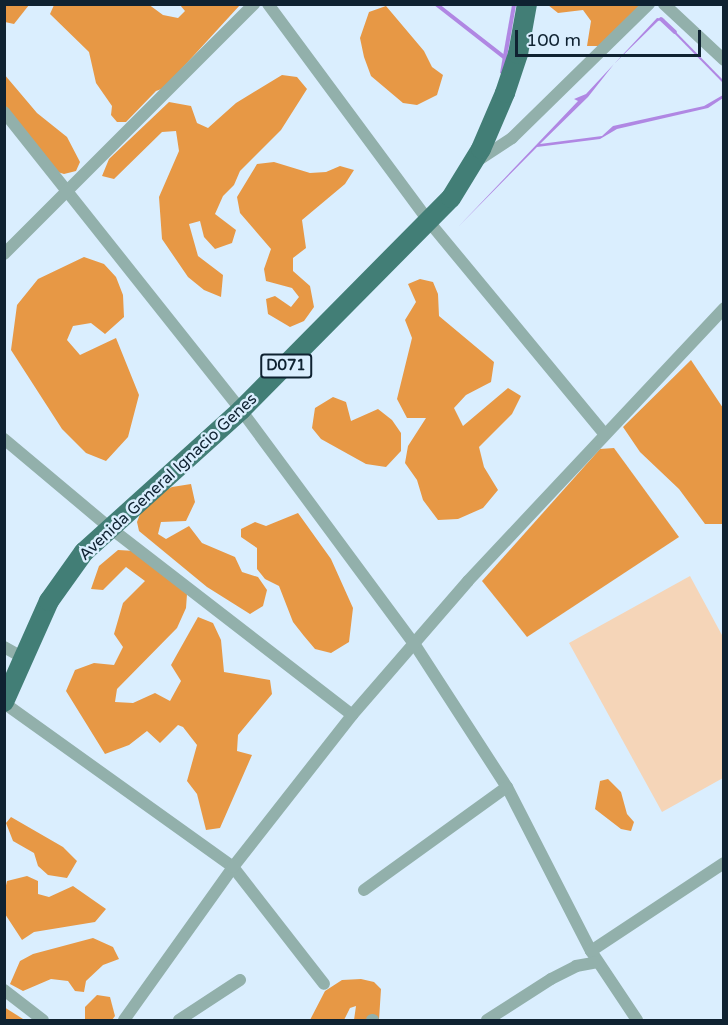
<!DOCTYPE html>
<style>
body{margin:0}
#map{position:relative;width:728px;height:1025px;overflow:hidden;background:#daeefe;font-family:"Varela Round",sans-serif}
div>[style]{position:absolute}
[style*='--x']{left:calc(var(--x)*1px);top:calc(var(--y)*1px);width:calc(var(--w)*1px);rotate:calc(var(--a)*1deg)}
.green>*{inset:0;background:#f5d5b8}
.forest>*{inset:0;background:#e79845}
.water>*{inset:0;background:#b087e3}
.stream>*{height:4px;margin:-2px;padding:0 2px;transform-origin:2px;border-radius:2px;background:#b087e3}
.minor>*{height:12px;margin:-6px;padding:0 6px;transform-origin:6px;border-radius:6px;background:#92b0ab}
.primary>*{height:20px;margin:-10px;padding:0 10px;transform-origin:10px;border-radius:10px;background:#427e76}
span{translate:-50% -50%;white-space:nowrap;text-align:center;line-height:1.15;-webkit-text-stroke:5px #daeefe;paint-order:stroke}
.shield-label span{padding:2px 4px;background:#daeefe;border:2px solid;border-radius:4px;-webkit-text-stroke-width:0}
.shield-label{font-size:15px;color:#0f2231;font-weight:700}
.street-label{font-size:16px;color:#0f2231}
.frame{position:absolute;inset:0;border:6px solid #0f2231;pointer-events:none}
.scale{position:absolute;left:515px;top:30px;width:186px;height:27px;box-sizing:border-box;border:3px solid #0f2231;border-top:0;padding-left:8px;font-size:18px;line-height:21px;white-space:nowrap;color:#0f2231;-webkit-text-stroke:4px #daeefe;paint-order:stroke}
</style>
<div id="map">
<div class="green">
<div style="clip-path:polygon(690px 576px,723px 637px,723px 778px,662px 812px,569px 643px)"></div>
</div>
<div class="forest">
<div style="clip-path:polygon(5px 4px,29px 4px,29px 5px,14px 24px,5px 22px)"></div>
<div style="clip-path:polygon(148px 4px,163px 15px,178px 18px,185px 11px,180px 5px,240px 5px,164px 88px,156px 91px,126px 122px,117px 122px,111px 115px,112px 106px,96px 83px,89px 52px,50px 14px,54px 5px)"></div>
<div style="clip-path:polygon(548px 5px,640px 5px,603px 46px,587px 46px,591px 21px,583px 10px,558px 13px)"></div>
<div style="clip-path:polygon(386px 6px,424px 51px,432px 67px,443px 75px,437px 95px,417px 105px,403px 103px,371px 76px,364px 57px,360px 38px,369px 12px)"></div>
<div style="clip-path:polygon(4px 74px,37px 113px,67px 137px,80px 162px,76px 171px,64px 174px,51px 170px,5px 108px)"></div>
<div style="clip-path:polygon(282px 75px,297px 77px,307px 89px,281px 130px,240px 171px,234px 185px,223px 196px,215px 214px,236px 230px,232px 243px,215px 249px,204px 237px,200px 221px,189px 224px,198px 256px,223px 275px,221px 297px,204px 290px,188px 277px,162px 239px,159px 197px,179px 151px,176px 131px,162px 132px,114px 179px,102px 176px,109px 159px,169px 102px,191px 106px,197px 123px,208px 128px,236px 103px)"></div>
<div style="clip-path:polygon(274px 162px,310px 173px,326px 172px,340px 166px,354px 170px,345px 184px,302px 220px,306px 248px,293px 258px,293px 271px,310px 286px,314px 307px,304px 321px,290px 327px,268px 314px,266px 299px,275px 296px,291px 307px,299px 297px,292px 288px,266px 281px,264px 269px,271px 249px,240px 213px,237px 197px,257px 164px)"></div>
<div style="clip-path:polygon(84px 257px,104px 264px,116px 277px,123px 295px,124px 317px,105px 334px,91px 323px,73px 326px,67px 340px,80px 355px,116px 338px,139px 395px,128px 437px,106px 461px,86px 453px,62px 429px,11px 350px,17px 305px,38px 279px)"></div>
<div style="clip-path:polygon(420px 279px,433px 282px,438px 294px,439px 316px,494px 362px,491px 382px,466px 395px,454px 408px,463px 426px,508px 388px,521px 396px,512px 414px,479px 447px,484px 467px,498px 490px,483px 508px,458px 519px,438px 520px,423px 500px,417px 480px,405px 463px,408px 446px,426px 418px,407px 418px,397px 399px,412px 338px,405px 320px,416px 302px,408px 284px)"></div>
<div style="clip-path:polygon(691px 360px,723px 408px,722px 524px,705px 524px,679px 489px,640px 452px,623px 427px)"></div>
<div style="clip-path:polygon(333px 397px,346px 402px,351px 421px,378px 409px,392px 420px,401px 433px,401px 451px,386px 467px,366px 464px,321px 439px,312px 428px,315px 408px)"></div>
<div style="clip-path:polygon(614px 448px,679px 537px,527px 637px,482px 581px,600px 449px)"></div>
<div style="clip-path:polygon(191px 484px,195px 502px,186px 521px,161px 522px,158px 534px,166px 539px,189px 526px,202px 543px,235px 557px,242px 572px,258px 577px,267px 590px,263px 606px,250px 614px,207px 587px,139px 531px,137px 522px,145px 501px,172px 487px)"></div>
<div style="clip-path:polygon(298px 513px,331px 559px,353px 608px,349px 642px,331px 653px,315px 649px,304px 636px,293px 622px,279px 586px,265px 579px,257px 569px,257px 548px,241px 537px,241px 529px,255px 522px,266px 526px)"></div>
<div style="clip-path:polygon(118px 550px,135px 551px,187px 594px,186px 608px,177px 628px,117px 689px,115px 702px,133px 703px,155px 693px,170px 701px,181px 681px,171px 665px,198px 617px,213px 623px,221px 640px,224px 672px,270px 680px,272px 694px,238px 735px,237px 751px,252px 755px,220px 828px,206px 830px,197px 794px,187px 781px,197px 745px,183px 727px,178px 725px,160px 743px,147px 731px,129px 745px,105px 754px,66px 691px,75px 670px,94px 663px,114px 665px,123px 647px,114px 634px,123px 603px,145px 581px,126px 567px,103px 590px,91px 589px,99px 566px)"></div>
<div style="clip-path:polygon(608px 779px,621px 792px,627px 814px,634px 822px,631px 831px,621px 829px,595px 809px,600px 781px)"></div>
<div style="clip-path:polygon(11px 817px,63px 847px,77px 861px,67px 878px,48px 875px,38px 866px,34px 853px,13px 841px,6px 823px)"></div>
<div style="clip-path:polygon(27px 876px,38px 881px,38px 894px,49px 897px,73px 886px,106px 909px,95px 922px,34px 932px,22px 940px,5px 914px,5px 890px,7px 881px)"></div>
<div style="clip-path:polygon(93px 938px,113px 947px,119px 959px,103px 965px,86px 981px,84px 992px,75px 991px,68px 981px,51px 979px,23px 991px,10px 984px,20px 961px,33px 954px)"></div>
<div style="clip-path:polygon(361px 979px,374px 982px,381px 989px,379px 1020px,354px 1020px,356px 1006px,350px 1008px,344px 1020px,310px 1020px,325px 991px,342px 980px)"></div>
<div style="clip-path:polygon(97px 995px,110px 997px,115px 1016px,112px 1020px,85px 1020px,85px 1007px)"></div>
<div style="clip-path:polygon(4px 1007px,23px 1019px,24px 1020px,5px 1020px)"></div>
</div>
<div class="water">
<div style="clip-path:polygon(512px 5px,516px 5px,504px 75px,500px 73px)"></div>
<div style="clip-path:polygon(657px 18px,665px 19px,658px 21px,614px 64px,588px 97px,540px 144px,602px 136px,613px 126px,704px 106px,723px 95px,723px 98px,708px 108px,617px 129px,600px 139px,537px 147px,458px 227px,578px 101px,574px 99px,586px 94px)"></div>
<div style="clip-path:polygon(672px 28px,723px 80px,723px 83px,671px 30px)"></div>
</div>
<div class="stream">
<div style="--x:436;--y:4;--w:88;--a:38"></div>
<div style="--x:661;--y:19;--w:19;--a:43"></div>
</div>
<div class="minor">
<div style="--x:268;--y:4;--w:272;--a:53.5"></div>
<div style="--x:430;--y:223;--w:273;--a:50.4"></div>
<div style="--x:664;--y:4;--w:82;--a:43"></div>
<div style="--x:4;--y:112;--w:381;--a:51.5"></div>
<div style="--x:241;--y:410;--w:292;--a:53.5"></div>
<div style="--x:415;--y:645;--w:169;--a:57.1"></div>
<div style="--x:507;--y:787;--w:184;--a:62.9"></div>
<div style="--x:591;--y:951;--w:83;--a:56.3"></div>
<div style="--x:477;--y:161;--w:42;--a:-33.3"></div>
<div style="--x:512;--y:138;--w:192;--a:-44.4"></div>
<div style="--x:4;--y:254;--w:354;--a:-45"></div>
<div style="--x:4;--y:439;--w:137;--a:40"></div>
<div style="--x:109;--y:527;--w:307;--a:37.7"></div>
<div style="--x:4;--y:647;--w:21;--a:29"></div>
<div style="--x:4;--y:703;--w:282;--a:35.6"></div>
<div style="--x:233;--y:867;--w:148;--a:52.1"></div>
<div style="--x:364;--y:890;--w:176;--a:-35.8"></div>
<div style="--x:591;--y:951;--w:159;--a:-33.5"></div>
<div style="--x:4;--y:990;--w:49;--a:37.6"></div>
<div style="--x:124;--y:1020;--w:188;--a:-54.5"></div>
<div style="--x:233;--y:867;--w:193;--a:-51.9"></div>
<div style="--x:352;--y:715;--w:177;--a:-49.1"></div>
<div style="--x:468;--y:581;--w:374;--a:-46.8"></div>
<div style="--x:179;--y:1020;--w:73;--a:-33.3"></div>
<div style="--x:372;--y:1020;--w:1;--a:0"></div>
<div style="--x:487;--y:1020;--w:76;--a:-32.6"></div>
<div style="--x:551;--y:979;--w:28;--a:-27"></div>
<div style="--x:576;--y:966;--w:22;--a:-10"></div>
</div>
<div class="primary">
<div style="--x:4;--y:702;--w:111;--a:-66"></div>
<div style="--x:49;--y:601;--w:60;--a:-54.5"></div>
<div style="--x:84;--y:552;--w:212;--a:-42.1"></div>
<div style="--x:241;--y:410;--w:298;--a:-45.3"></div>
<div style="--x:451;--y:198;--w:57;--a:-58.5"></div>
<div style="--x:481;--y:149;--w:61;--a:-66.8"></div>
<div style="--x:505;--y:93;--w:41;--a:-71.6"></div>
<div style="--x:518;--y:54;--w:51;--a:-79.8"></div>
</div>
<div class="shield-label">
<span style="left:286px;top:366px">D071</span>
</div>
<div class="street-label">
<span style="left:168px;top:477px;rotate:-43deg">Avenida General Ignacio Genes</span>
</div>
<div class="frame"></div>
<div class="scale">100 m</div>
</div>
